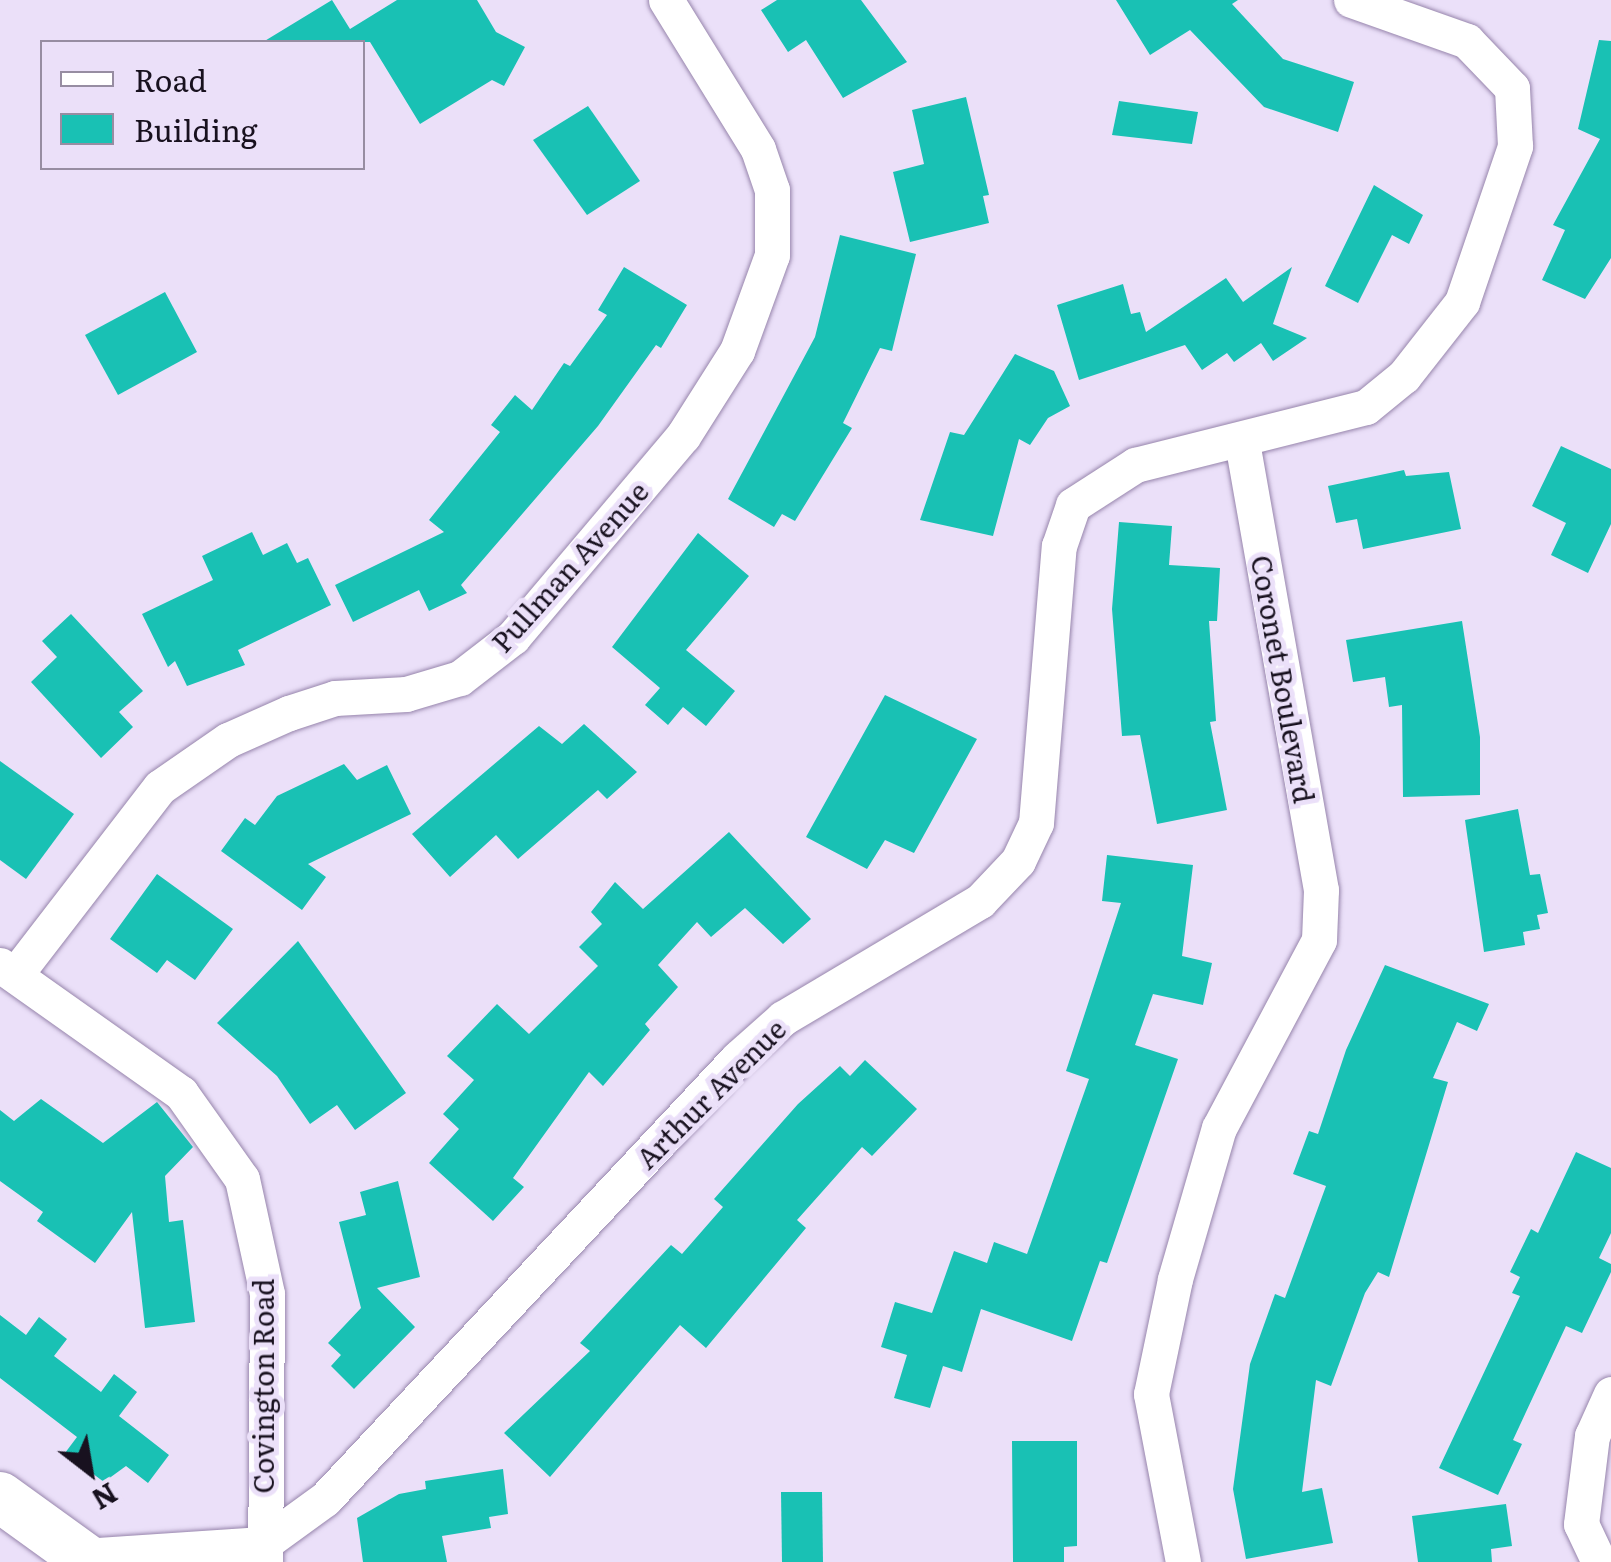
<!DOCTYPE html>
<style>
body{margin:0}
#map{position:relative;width:1611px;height:1562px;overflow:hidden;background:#ebe0f9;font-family:Literata,serif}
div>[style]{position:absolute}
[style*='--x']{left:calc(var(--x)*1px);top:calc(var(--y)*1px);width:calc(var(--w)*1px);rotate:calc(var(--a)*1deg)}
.building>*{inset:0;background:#19c1b4}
.roads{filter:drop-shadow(0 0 2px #9785ac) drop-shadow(0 0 2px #9785ac)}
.street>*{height:35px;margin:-17.5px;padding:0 17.5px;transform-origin:17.5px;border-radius:17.5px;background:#fff}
.secondary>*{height:50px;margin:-25px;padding:0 25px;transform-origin:25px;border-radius:25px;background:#fff}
span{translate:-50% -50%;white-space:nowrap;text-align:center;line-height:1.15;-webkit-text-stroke:10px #ebe0f9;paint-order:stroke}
.street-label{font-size:28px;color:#18111f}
.legend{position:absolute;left:40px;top:40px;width:325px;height:130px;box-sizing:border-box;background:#ebe0f9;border:2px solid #978da2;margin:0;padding:12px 18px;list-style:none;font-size:30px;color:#18111f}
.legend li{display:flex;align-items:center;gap:20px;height:50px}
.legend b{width:50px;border:2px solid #978da2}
.north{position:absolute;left:40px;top:1422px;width:100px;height:100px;-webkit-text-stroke:8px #ebe0f9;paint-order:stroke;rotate:149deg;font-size:28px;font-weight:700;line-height:40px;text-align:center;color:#18111f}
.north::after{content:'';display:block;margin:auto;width:35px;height:45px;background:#18111f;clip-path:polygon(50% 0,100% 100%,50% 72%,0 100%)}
</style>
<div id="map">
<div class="building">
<div style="clip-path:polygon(332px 0,350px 29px,397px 0,477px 0,496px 32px,525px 47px,504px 86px,492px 80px,420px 124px,370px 42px,263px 42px)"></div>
<div style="clip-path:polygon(777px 0,861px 0,907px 62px,843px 98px,806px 40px,788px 52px,761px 10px)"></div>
<div style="clip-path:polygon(1116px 0,1238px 0,1232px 4px,1283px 59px,1354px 82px,1338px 132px,1264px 107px,1190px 30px,1150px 55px)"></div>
<div style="clip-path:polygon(1599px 40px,1611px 41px,1611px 258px,1585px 299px,1542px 280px,1565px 230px,1553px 225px,1600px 139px,1578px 129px)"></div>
<div style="clip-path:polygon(966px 97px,989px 195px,983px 196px,989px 223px,910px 242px,893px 172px,924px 164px,912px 110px)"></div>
<div style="clip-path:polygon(1119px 101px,1198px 112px,1192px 144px,1112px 135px)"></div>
<div style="clip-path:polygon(588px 106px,640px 181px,587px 215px,533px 140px)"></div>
<div style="clip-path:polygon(1374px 185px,1423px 215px,1409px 244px,1392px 235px,1358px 303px,1325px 286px)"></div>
<div style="clip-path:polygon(840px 235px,916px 254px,892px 351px,880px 348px,843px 423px,852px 428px,795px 521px,782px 514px,774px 527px,728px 499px,815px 337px)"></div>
<div style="clip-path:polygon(624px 267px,687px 305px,661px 348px,656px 345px,598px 426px,461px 585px,467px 593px,429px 611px,419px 590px,353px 622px,335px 585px,444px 532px,429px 520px,500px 432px,491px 425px,515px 395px,532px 410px,564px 363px,570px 366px,607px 315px,598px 310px)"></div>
<div style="clip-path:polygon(1292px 267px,1273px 324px,1307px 338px,1273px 361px,1261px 343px,1234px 362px,1227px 353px,1202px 370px,1185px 345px,1079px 380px,1057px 305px,1123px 284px,1131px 314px,1140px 312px,1146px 332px,1226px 278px,1243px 302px)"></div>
<div style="clip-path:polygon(165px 292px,197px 352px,118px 395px,85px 335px)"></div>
<div style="clip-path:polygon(1015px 354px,1054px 371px,1070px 406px,1048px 418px,1030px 445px,1019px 439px,993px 536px,920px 520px,950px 432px,964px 435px)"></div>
<div style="clip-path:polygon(1561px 446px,1611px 469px,1611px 524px,1588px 573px,1551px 555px,1566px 523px,1532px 506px)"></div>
<div style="clip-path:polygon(1404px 470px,1406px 476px,1449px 472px,1461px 529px,1363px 549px,1357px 519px,1336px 523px,1328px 486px)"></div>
<div style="clip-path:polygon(1119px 522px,1172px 526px,1169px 565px,1220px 568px,1217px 621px,1209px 621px,1216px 721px,1210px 722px,1227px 810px,1157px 824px,1140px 735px,1122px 736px,1112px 609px)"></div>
<div style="clip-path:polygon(252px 532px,263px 555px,287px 543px,297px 563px,308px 558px,331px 605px,238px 650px,245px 665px,187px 686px,175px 661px,168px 667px,142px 614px,213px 580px,202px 556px)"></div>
<div style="clip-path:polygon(698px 533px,749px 576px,686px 650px,735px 691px,706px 726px,683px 707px,668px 725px,645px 705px,660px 688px,612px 647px)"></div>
<div style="clip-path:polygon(71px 614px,143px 691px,119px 712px,133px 727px,101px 758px,31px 682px,57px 657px,42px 641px)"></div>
<div style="clip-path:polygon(1462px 621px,1480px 737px,1480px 795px,1403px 797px,1402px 705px,1389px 707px,1385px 677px,1353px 682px,1346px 640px)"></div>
<div style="clip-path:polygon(885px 695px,977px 739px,914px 853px,885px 840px,867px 869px,806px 837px)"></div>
<div style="clip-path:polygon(584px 724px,637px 772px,607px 799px,598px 790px,518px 859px,496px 835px,450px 877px,412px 834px,539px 726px,562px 744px)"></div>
<div style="clip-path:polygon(0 761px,74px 814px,26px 879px,0 860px)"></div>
<div style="clip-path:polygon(344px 764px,357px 780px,387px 765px,411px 814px,308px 864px,326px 877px,302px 910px,221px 851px,245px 818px,255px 825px,277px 796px)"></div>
<div style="clip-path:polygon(1518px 809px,1530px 875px,1540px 874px,1548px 913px,1537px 915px,1540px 929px,1523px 932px,1525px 945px,1484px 952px,1465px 820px)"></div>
<div style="clip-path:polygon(729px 832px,811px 919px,783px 944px,745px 908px,711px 937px,697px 922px,658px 965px,678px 987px,645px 1024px,650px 1030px,603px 1086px,589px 1072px,513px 1178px,524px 1187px,493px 1221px,429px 1163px,459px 1129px,443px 1114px,474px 1080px,447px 1056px,497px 1004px,529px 1034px,598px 966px,579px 947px,602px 924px,591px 912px,615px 882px,643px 909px)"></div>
<div style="clip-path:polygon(1107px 855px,1193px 865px,1182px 956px,1212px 963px,1203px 1005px,1153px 994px,1135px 1045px,1178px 1059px,1107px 1263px,1100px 1261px,1072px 1341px,981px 1309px,962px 1372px,943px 1366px,930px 1408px,894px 1398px,907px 1355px,881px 1347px,895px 1302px,932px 1313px,954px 1251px,987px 1263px,994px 1242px,1027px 1254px,1089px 1079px,1066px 1071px,1121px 903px,1102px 901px)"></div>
<div style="clip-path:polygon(157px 874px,233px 929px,195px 980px,167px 960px,157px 973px,110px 939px)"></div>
<div style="clip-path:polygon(298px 941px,406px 1093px,355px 1130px,337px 1105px,310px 1124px,277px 1076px,217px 1023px)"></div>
<div style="clip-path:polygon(1385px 965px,1489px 1004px,1477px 1031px,1457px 1022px,1433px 1078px,1448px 1082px,1389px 1277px,1378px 1272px,1365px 1293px,1331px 1386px,1316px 1380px,1302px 1492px,1322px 1488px,1333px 1543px,1246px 1559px,1233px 1489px,1250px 1364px,1275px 1294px,1285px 1298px,1326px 1186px,1293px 1174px,1309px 1131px,1318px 1134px,1346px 1050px)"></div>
<div style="clip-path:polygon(865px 1060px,917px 1109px,872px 1156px,862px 1147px,797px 1220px,806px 1228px,706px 1348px,680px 1325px,550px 1477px,504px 1433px,590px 1351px,580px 1343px,671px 1245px,682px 1254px,723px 1207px,714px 1199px,798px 1104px,840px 1066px,850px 1076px)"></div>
<div style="clip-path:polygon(41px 1099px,103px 1143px,157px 1102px,193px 1147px,165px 1176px,169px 1222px,183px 1220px,195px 1322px,145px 1328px,132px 1212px,95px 1263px,37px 1221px,43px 1212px,0 1181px,0 1110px,14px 1121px)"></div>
<div style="clip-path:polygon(1576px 1152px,1611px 1168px,1611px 1233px,1599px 1258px,1611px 1264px,1611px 1272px,1582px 1333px,1566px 1326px,1513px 1440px,1522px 1444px,1498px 1495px,1439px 1468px,1520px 1296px,1512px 1293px,1520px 1277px,1510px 1272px,1531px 1229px,1538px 1233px)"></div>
<div style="clip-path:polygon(398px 1181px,420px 1277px,377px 1288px,415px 1327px,354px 1389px,331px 1366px,341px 1355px,328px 1343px,361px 1308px,339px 1222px,366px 1215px,360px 1192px)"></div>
<div style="clip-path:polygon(0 1315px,26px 1335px,39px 1317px,67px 1339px,54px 1356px,101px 1392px,114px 1374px,137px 1392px,119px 1416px,169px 1455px,148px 1483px,126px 1466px,104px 1482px,65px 1453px,77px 1437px,0 1378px)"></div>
<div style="clip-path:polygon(1012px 1441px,1077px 1441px,1077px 1546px,1064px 1547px,1064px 1562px,1013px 1562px)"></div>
<div style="clip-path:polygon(503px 1469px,508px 1514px,489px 1517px,491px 1528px,442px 1536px,447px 1562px,363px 1562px,357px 1518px,399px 1494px,426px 1489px,425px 1481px)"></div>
<div style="clip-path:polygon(781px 1492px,822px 1492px,823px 1562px,782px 1562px)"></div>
<div style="clip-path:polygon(1506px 1504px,1512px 1546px,1491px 1549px,1492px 1562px,1418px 1562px,1412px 1516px)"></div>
</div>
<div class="roads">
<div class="street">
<div style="--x:0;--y:965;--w:222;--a:35.3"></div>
<div style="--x:181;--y:1093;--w:105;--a:54.7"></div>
<div style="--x:242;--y:1179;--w:118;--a:77.7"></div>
<div style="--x:267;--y:1294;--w:267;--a:90.4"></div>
<div style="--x:15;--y:975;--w:237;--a:-52.4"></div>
<div style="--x:160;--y:787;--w:83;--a:-34.7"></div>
<div style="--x:228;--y:740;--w:67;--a:-23.9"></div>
<div style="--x:289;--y:713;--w:48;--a:-18.1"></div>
<div style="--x:335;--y:698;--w:71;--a:-3.2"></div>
<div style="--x:406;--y:694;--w:56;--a:-16.5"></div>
<div style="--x:460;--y:678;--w:67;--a:-37.7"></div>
<div style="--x:513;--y:637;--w:263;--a:-49.8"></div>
<div style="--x:683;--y:436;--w:101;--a:-57.6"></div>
<div style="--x:737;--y:351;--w:102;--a:-70"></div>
<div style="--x:772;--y:255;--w:65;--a:-90"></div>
<div style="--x:772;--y:190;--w:43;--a:-108.9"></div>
<div style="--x:758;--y:149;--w:175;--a:-121.7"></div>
<div style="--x:83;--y:1556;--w:180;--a:-3.8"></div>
<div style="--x:263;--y:1544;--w:77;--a:-36"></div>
<div style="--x:325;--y:1499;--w:604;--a:-46.88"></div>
<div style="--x:738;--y:1058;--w:60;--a:-41.6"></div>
<div style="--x:783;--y:1018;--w:229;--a:-30.7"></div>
<div style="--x:980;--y:901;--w:55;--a:-46.5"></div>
<div style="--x:1018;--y:861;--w:42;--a:-64.7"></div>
<div style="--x:1036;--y:823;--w:278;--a:-85.3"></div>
<div style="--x:1059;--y:546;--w:43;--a:-71.1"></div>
<div style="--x:1073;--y:505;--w:74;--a:-32.8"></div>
<div style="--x:1135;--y:465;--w:238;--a:-14.1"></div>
<div style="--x:1366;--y:407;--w:49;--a:-39.2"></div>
<div style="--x:1404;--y:376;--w:94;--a:-51.9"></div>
<div style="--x:1462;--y:302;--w:165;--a:-71.2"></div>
<div style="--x:1515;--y:146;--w:58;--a:-93"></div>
<div style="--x:1512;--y:88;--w:65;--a:-133.8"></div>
<div style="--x:1467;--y:41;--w:123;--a:-160.5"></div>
<div style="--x:1183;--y:1562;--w:171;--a:-100.8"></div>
<div style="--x:1151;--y:1394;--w:117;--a:-78.2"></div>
<div style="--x:1175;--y:1279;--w:157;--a:-73.8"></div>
<div style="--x:1219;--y:1128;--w:213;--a:-62"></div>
<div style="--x:1319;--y:940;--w:50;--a:-87.7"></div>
<div style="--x:1321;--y:890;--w:454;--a:-100"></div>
<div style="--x:1599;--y:1562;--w:42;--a:-115.3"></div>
<div style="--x:1581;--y:1524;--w:89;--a:-82.9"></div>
<div style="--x:1592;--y:1436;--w:46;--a:-65.7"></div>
</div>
<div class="secondary">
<div style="--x:0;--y:1497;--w:111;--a:35.8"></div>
</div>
</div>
<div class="street-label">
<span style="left:569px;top:566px;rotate:-48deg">Pullman Avenue</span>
<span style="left:1284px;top:679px;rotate:80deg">Coronet Boulevard</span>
<span style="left:710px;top:1093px;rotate:-45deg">Arthur Avenue</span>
<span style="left:262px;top:1386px;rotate:-90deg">Covington Road</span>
</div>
<ul class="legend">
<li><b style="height:12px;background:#fff"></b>Road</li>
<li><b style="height:28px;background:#19c1b4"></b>Building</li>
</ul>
<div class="north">N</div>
</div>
